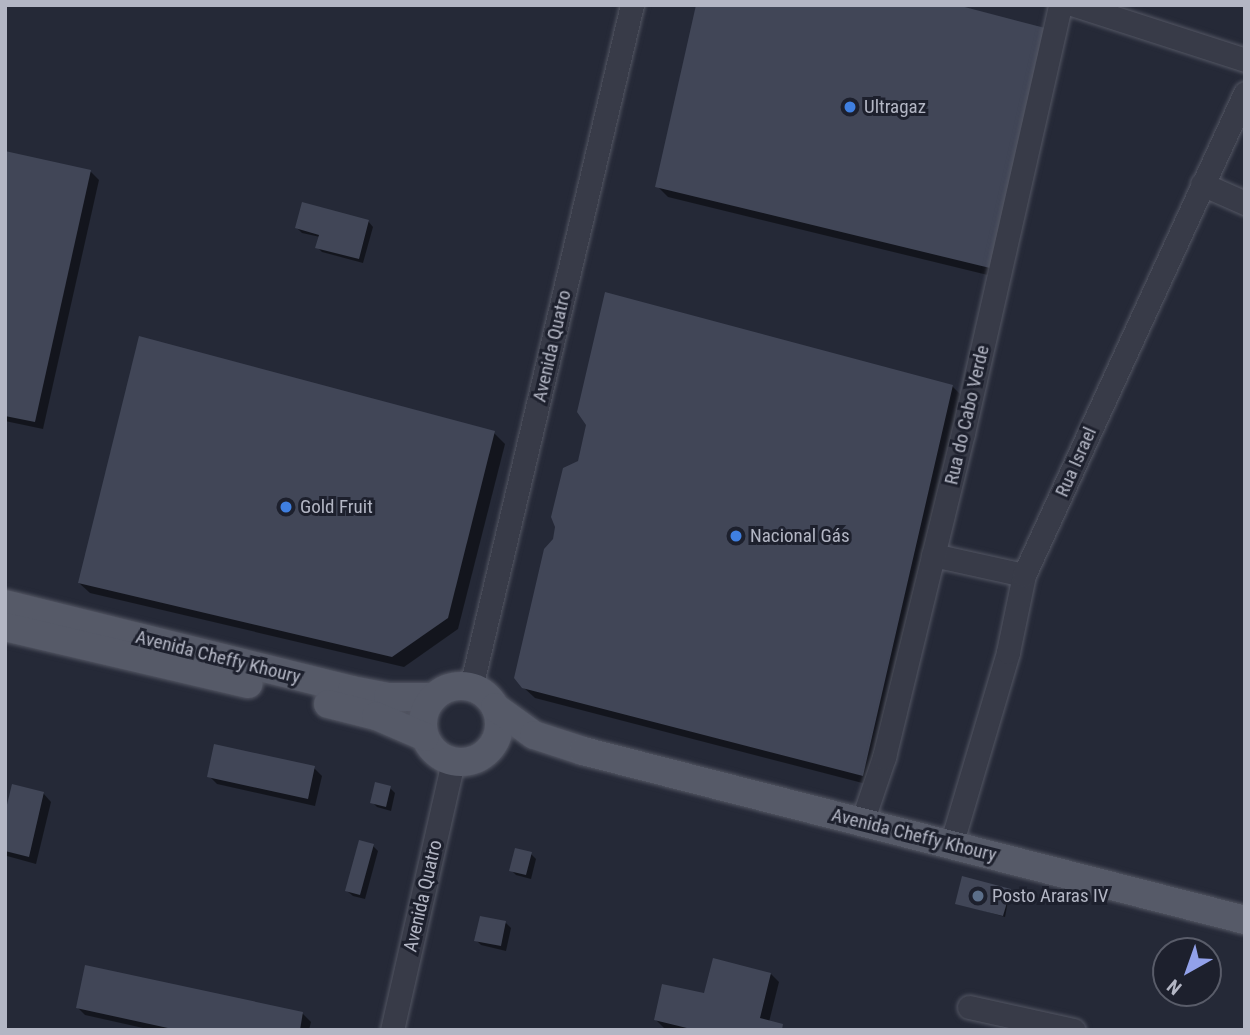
<!DOCTYPE html>
<meta charset="utf-8">
<style>
body{margin:0}
#map{position:relative;width:1250px;height:1035px;overflow:hidden;background:#252937;font-family:"Roboto Condensed",sans-serif}
div>[style]{position:absolute}
[style*='--x']{left:calc(var(--x)*1px);top:calc(var(--y)*1px);width:calc(var(--w)*1px);rotate:calc(var(--a)*1deg)}
.shadow>*{inset:0;background:#0007}
.building>*{inset:0;background:#414657}
.roads{filter:drop-shadow(0 0 2px #535663) drop-shadow(0 0 2px #535663)}
.minor>*{height:23px;margin:-11.5px;padding:0 11.5px;transform-origin:11.5px;border-radius:11.5px;background:#383b48}
.major>*{height:28px;margin:-14px;padding:0 14px;transform-origin:14px;border-radius:14px;background:#565a68}
.major>.ring{margin:-14px;padding:0;box-sizing:content-box;background:none;border:28px solid #565a68;border-radius:50%}
.dots>*{width:19px;height:19px;translate:-50% -50%;box-sizing:border-box;border:4px solid #1d202d;border-radius:50%}
span{translate:-50% -50%;white-space:nowrap;text-align:center;line-height:1.15;-webkit-text-stroke:6px #1d202d;paint-order:stroke}
.poi-label{font-size:19px;color:#b3b6c4}
.left{translate:0 -50%;text-align:left}
.street-label{font-size:19px;color:#b3b6c4}
.frame{position:absolute;inset:0;border:7px solid #b3b6c4;pointer-events:none}
.north{position:absolute;left:1152px;top:937px;width:70px;height:70px;box-sizing:border-box;background:#1d202d;border:2px solid #595c69;border-radius:50%;rotate:220deg;font-size:19px;font-weight:700;line-height:28px;text-align:center;color:#b3b6c4}
.north::after{content:'';display:block;margin:auto;width:24px;height:32px;background:#92a1ea;clip-path:polygon(50% 0,100% 100%,50% 72%,0 100%)}
</style>
<div id="map">
<div class="shadow">
<div style="clip-path:polygon(1044px 29px,1000px 278px,668px 197px,657px 186px)"></div>
<div style="clip-path:polygon(5px 153px,91px 172px,99px 180px,43px 429px,5px 421px)"></div>
<div style="clip-path:polygon(368px 221px,373px 227px,363px 263px,322px 252px,317px 247px,320px 237px,302px 233px,297px 228px)"></div>
<div style="clip-path:polygon(952px 386px,963px 397px,874px 786px,535px 698px,523px 687px)"></div>
<div style="clip-path:polygon(494px 433px,505px 444px,458px 629px,404px 667px,90px 593px,79px 583px)"></div>
<div style="clip-path:polygon(314px 768px,322px 776px,315px 806px,217px 784px,209px 776px)"></div>
<div style="clip-path:polygon(390px 788px,395px 793px,391px 811px,377px 807px,372px 802px)"></div>
<div style="clip-path:polygon(43px 793px,51px 802px,36px 864px,7px 856px,5px 820px)"></div>
<div style="clip-path:polygon(373px 846px,378px 851px,365px 899px,353px 896px,347px 891px)"></div>
<div style="clip-path:polygon(531px 854px,536px 859px,531px 879px,516px 875px,511px 870px)"></div>
<div style="clip-path:polygon(1010px 890px,1005px 917px,957px 903px)"></div>
<div style="clip-path:polygon(506px 923px,511px 928px,506px 951px,481px 945px,476px 940px)"></div>
<div style="clip-path:polygon(771px 974px,779px 982px,769px 1022px,787px 1030px,672px 1030px,664px 1028px,656px 1020px,705px 995px)"></div>
<div style="clip-path:polygon(77px 1007px,303px 1014px,311px 1022px,309px 1030px,152px 1030px,85px 1015px)"></div>
</div>
<div class="building">
<div style="clip-path:polygon(696px 5px,957px 5px,1045px 28px,990px 268px,655px 187px)"></div>
<div style="clip-path:polygon(5px 151px,91px 170px,35px 422px,5px 416px)"></div>
<div style="clip-path:polygon(302px 202px,369px 220px,359px 259px,315px 248px,319px 235px,295px 228px)"></div>
<div style="clip-path:polygon(605px 292px,953px 385px,863px 776px,522px 688px,514px 678px,544px 549px,553px 539px,555px 527px,551px 517px,563px 468px,578px 461px,586px 425px,577px 412px)"></div>
<div style="clip-path:polygon(139px 336px,495px 431px,448px 618px,392px 657px,78px 583px)"></div>
<div style="clip-path:polygon(214px 744px,315px 766px,308px 799px,207px 777px)"></div>
<div style="clip-path:polygon(375px 782px,391px 786px,386px 807px,370px 803px)"></div>
<div style="clip-path:polygon(12px 784px,44px 792px,29px 857px,5px 851px,5px 813px)"></div>
<div style="clip-path:polygon(359px 840px,374px 844px,360px 895px,345px 891px)"></div>
<div style="clip-path:polygon(515px 848px,532px 852px,526px 875px,509px 871px)"></div>
<div style="clip-path:polygon(962px 876px,1011px 889px,1003px 916px,955px 904px)"></div>
<div style="clip-path:polygon(480px 916px,506px 921px,501px 946px,474px 941px)"></div>
<div style="clip-path:polygon(713px 958px,771px 973px,760px 1018px,783px 1024px,782px 1030px,695px 1030px,654px 1020px,662px 984px,704px 993px)"></div>
<div style="clip-path:polygon(85px 965px,303px 1012px,300px 1030px,177px 1030px,76px 1008px)"></div>
</div>
<div class="roads">
<div class="minor">
<div style="--x:1075;--y:5;--w:179;--a:17.9"></div>
<div style="--x:1202;--y:184;--w:47;--a:23.8"></div>
<div style="--x:933;--y:555;--w:93;--a:12.4"></div>
<div style="--x:471;--y:687;--w:701;--a:-76.72"></div>
<div style="--x:862;--y:822;--w:69;--a:-71.3"></div>
<div style="--x:884;--y:757;--w:333;--a:-76.3"></div>
<div style="--x:963;--y:433;--w:439;--a:-77.2"></div>
<div style="--x:951;--y:845;--w:201;--a:-73.5"></div>
<div style="--x:1008;--y:652;--w:79;--a:-78.3"></div>
<div style="--x:1024;--y:575;--w:530;--a:-65.37"></div>
<div style="--x:969;--y:1007;--w:107;--a:12.4"></div>
<div style="--x:392;--y:1030;--w:276;--a:-77.2"></div>
</div>
<div class="major">
<div style="--x:5;--y:604;--w:357;--a:13.9"></div>
<div style="--x:352;--y:690;--w:37;--a:11"></div>
<div style="--x:388;--y:697;--w:45;--a:0"></div>
<div style="--x:5;--y:627;--w:250;--a:13.2"></div>
<div class="ring" style="left:423px;top:686px;width:48px;height:48px"></div>
<div style="--x:328;--y:704;--w:49;--a:14"></div>
<div style="--x:376;--y:716;--w:53;--a:23.2"></div>
<div style="--x:495;--y:707;--w:48;--a:35.7"></div>
<div style="--x:534;--y:735;--w:52;--a:18.1"></div>
<div style="--x:583;--y:751;--w:683;--a:14.32"></div>
</div>
</div>
<div class="dots">
<div style="left:850px;top:107px;background:#3f7fe0"></div>
<div style="left:286px;top:507px;background:#3f7fe0"></div>
<div style="left:736px;top:536px;background:#3f7fe0"></div>
<div style="left:978px;top:896px;background:#5c6f8a"></div>
</div>
<div class="poi-label">
<span class="left" style="left:864px;top:107px">Ultragaz</span>
<span class="left" style="left:300px;top:507px">Gold Fruit</span>
<span class="left" style="left:750px;top:536px">Nacional Gás</span>
<span class="left" style="left:992px;top:896px">Posto Araras IV</span>
</div>
<div class="street-label">
<span style="left:552px;top:346px;rotate:-77deg">Avenida Quatro</span>
<span style="left:967px;top:415px;rotate:-77deg">Rua do Cabo Verde</span>
<span style="left:1076px;top:462px;rotate:-66deg">Rua Israel</span>
<span style="left:218px;top:657px;rotate:14deg">Avenida Cheffy Khoury</span>
<span style="left:914px;top:835px;rotate:14deg">Avenida Cheffy Khoury</span>
<span style="left:423px;top:896px;rotate:-77deg">Avenida Quatro</span>
</div>
<div class="frame"></div>
<div class="north">N</div>
</div>
